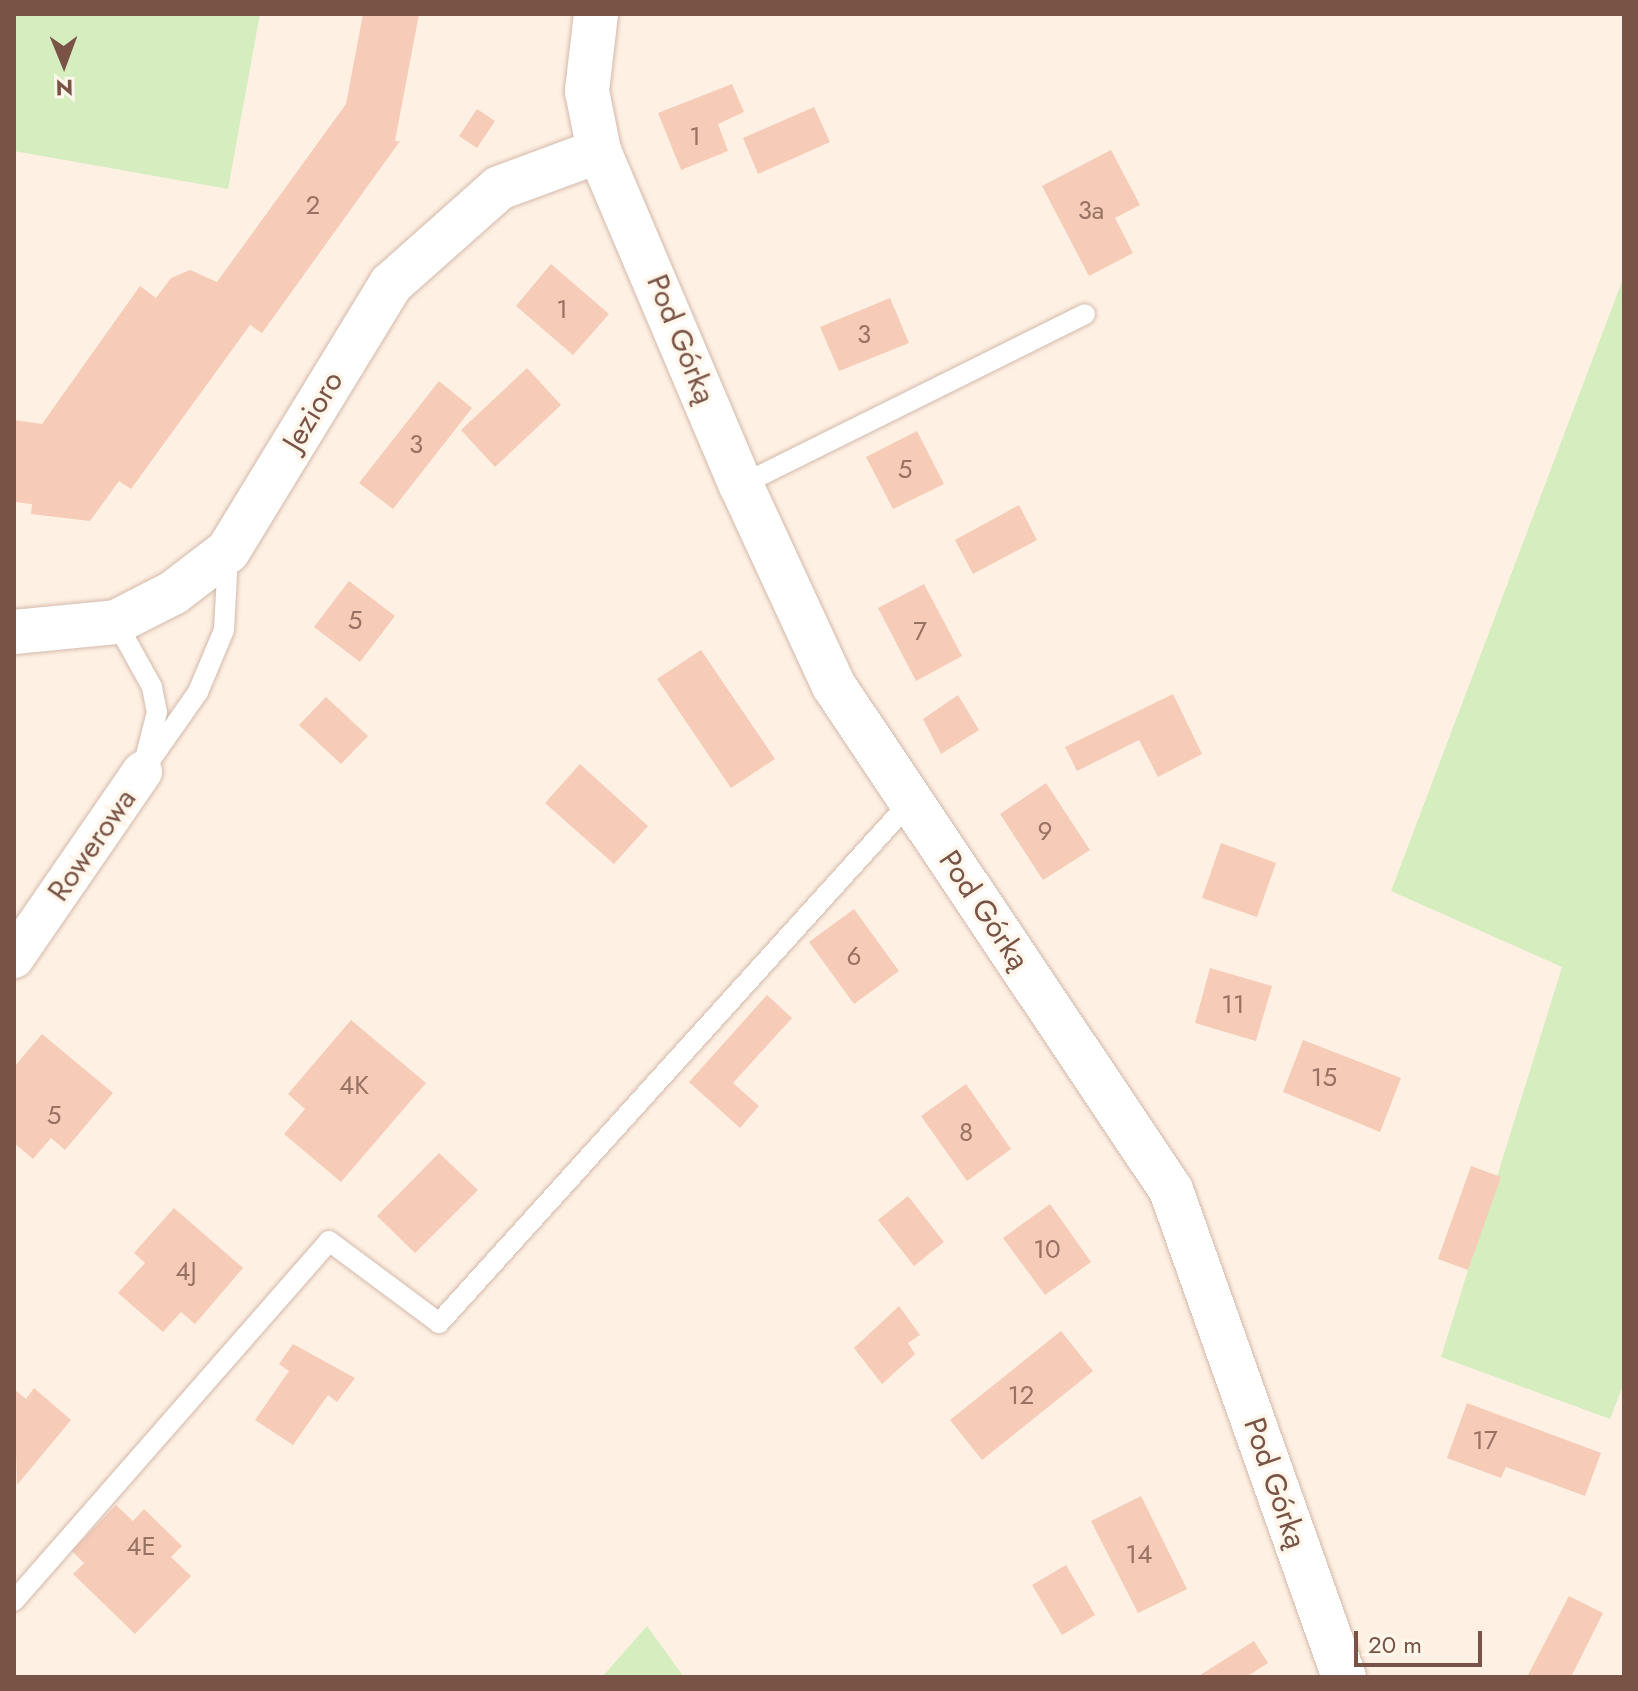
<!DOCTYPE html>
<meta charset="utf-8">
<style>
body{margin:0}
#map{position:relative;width:1638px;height:1691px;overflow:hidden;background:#fef1e3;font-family:Jost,sans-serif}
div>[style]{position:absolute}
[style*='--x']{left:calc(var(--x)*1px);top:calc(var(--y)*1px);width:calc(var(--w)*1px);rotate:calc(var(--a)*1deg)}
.green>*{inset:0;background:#d6edc0}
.building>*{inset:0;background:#f6cbb8}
.roads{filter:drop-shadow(0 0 2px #d3b9ab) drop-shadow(0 0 2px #d3b9ab)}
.lane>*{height:20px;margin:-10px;padding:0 10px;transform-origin:10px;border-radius:10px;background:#fff}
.street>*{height:40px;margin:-20px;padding:0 20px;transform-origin:20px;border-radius:20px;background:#fff}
.secondary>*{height:44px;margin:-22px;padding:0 22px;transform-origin:22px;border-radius:22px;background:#fff}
span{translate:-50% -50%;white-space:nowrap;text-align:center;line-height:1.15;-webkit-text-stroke:7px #fff6eb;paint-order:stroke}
.number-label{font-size:26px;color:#987262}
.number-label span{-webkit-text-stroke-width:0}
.street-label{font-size:30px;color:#795446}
.frame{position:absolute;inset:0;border:16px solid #795446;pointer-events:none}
.north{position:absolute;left:24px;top:24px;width:80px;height:80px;-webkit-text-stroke:6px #fff6eb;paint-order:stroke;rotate:179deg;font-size:22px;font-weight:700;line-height:32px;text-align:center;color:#795446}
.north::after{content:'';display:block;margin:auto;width:28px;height:36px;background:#795446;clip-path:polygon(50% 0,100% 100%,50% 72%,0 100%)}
.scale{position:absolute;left:1354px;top:1631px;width:128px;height:36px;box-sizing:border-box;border:4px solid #795446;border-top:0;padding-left:10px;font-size:24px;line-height:28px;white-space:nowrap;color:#795446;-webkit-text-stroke:6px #fff6eb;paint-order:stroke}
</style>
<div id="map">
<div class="green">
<div style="clip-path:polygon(14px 14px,260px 14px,228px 189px,14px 151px)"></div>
<div style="clip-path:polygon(1624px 276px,1624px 1383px,1610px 1419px,1441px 1357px,1562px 967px,1391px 891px)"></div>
<div style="clip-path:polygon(647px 1626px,684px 1677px,602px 1677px)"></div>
</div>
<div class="building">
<div style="clip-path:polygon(363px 14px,419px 14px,395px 141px,400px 141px,262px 333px,250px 325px,131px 489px,119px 481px,90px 521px,31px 514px,32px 504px,14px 502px,14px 420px,42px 424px,140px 286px,156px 298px,171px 278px,190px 270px,217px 282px,346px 104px)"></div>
<div style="clip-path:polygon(732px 84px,744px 112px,718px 124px,728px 151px,681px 170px,658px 113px)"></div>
<div style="clip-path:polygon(814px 107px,830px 142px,758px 174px,743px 138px)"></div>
<div style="clip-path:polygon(477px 109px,495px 121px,477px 148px,459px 136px)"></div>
<div style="clip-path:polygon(1111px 150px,1140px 205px,1115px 218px,1133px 253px,1089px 276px,1042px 186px)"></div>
<div style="clip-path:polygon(551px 264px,609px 314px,573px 355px,516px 306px)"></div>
<div style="clip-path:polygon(890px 298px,909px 343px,839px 371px,820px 327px)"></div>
<div style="clip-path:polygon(527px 368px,561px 405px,495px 467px,461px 430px)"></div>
<div style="clip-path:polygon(439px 381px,472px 408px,393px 509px,359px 483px)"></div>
<div style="clip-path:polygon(917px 431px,944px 484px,893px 509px,866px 457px)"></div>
<div style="clip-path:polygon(1019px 505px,1037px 540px,973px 574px,955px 540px)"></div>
<div style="clip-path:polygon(349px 581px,395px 616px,360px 662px,314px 627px)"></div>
<div style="clip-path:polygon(924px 584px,962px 656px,916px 681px,878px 608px)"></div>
<div style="clip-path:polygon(701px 650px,775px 759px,731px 788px,657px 679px)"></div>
<div style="clip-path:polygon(1173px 694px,1202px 754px,1158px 777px,1139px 740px,1077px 771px,1065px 747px)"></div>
<div style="clip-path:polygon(958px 695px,979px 730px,941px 754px,923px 719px)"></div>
<div style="clip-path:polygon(326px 697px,368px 736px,341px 764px,299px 725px)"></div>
<div style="clip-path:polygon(580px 764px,648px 826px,614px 864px,545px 803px)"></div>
<div style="clip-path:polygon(1046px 783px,1090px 850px,1043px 880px,1000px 814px)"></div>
<div style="clip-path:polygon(1221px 843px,1276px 863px,1257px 917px,1202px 898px)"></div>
<div style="clip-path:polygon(854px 909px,899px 971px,854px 1004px,809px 942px)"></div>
<div style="clip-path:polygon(1210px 968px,1272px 986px,1256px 1041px,1195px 1023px)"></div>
<div style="clip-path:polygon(767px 995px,792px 1018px,733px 1083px,759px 1106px,740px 1128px,689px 1082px)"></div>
<div style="clip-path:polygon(351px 1020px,426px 1083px,341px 1182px,284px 1134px,305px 1109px,288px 1094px)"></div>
<div style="clip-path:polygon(42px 1034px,113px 1093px,65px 1150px,51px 1138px,33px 1159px,14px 1143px,14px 1067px)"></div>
<div style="clip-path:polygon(1303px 1040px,1401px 1078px,1380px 1132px,1283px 1092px)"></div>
<div style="clip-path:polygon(966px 1084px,1011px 1149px,967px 1181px,921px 1116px)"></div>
<div style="clip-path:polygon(439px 1153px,478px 1190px,415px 1253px,377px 1216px)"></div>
<div style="clip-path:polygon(1471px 1166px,1501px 1177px,1468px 1270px,1438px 1259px)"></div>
<div style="clip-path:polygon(908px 1196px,944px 1242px,914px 1266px,878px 1220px)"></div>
<div style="clip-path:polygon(1050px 1204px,1091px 1262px,1045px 1295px,1003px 1238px)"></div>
<div style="clip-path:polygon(174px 1208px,243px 1268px,195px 1324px,181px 1312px,163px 1332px,118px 1293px,145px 1263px,134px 1253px)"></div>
<div style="clip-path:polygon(899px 1306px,920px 1335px,908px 1343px,915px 1354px,882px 1384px,854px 1348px)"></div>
<div style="clip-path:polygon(1061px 1331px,1093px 1371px,982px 1460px,950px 1420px)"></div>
<div style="clip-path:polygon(293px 1344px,355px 1378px,337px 1402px,328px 1395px,293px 1445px,255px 1420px,289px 1371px,279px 1364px)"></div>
<div style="clip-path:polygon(34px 1388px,71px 1420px,17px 1485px,14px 1389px,26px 1399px)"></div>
<div style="clip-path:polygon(1467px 1403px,1601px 1453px,1585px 1496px,1506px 1467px,1501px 1478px,1447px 1458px)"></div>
<div style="clip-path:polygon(1141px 1496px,1187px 1589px,1138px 1613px,1091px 1521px)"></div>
<div style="clip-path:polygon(116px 1505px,133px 1521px,144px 1509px,182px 1546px,171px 1557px,191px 1576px,135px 1634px,73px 1574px,84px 1563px,72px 1551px)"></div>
<div style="clip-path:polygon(1066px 1565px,1095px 1615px,1062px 1635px,1032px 1585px)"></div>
<div style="clip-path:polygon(1569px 1596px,1603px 1613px,1571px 1677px,1527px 1677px)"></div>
<div style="clip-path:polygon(1254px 1641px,1268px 1663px,1246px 1677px,1197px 1677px)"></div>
</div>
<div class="roads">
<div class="lane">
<div style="--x:741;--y:485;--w:384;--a:-26.4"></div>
<div style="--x:116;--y:622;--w:74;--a:61"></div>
<div style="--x:152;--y:687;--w:25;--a:79"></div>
<div style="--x:157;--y:712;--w:49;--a:104.3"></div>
<div style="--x:142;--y:772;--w:98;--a:-55"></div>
<div style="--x:198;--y:692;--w:67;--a:-67.2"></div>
<div style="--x:224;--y:630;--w:75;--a:-86.9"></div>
<div style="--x:14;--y:1601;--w:478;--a:-48.8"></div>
<div style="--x:329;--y:1241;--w:137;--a:36.7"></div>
<div style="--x:439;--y:1323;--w:704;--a:-47.88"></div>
</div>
<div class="street">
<div style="--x:14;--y:958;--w:226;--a:-55.5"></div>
</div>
<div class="secondary">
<div style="--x:596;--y:14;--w:78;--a:96.7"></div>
<div style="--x:587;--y:91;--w:61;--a:78.7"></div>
<div style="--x:599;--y:151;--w:363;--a:67"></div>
<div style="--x:741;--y:485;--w:221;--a:65.2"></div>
<div style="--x:834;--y:686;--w:606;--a:56.23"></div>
<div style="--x:1171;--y:1190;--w:517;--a:70.44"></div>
<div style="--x:14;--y:632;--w:102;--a:-5.6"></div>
<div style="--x:116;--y:622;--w:64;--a:-27"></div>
<div style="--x:173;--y:593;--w:69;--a:-37.4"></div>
<div style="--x:228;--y:551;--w:313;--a:-58.6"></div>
<div style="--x:391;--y:284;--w:144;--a:-41.6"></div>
<div style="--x:499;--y:188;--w:107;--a:-20.3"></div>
</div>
</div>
<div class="number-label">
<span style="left:695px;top:137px">1</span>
<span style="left:313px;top:206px">2</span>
<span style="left:1091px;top:211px">3a</span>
<span style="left:562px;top:310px">1</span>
<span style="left:864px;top:335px">3</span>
<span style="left:416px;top:445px">3</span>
<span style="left:905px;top:470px">5</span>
<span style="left:355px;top:621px">5</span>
<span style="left:920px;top:632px">7</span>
<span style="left:1045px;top:832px">9</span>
<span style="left:854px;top:957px">6</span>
<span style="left:1233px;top:1005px">11</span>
<span style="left:1324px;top:1078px">15</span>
<span style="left:354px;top:1086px">4K</span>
<span style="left:54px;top:1116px">5</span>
<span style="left:966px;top:1133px">8</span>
<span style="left:1047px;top:1250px">10</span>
<span style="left:186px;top:1272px">4J</span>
<span style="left:1021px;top:1396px">12</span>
<span style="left:1485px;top:1441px">17</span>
<span style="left:141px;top:1547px">4E</span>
<span style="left:1139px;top:1555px">14</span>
</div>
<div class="street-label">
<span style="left:681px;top:339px;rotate:68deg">Pod Górką</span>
<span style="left:313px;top:411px;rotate:-59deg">Jezioro</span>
<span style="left:92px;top:845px;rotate:-55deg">Rowerowa</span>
<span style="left:984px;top:910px;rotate:56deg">Pod Górką</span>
<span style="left:1275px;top:1483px;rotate:71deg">Pod Górką</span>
</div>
<div class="frame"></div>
<div class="north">N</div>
<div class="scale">20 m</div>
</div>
